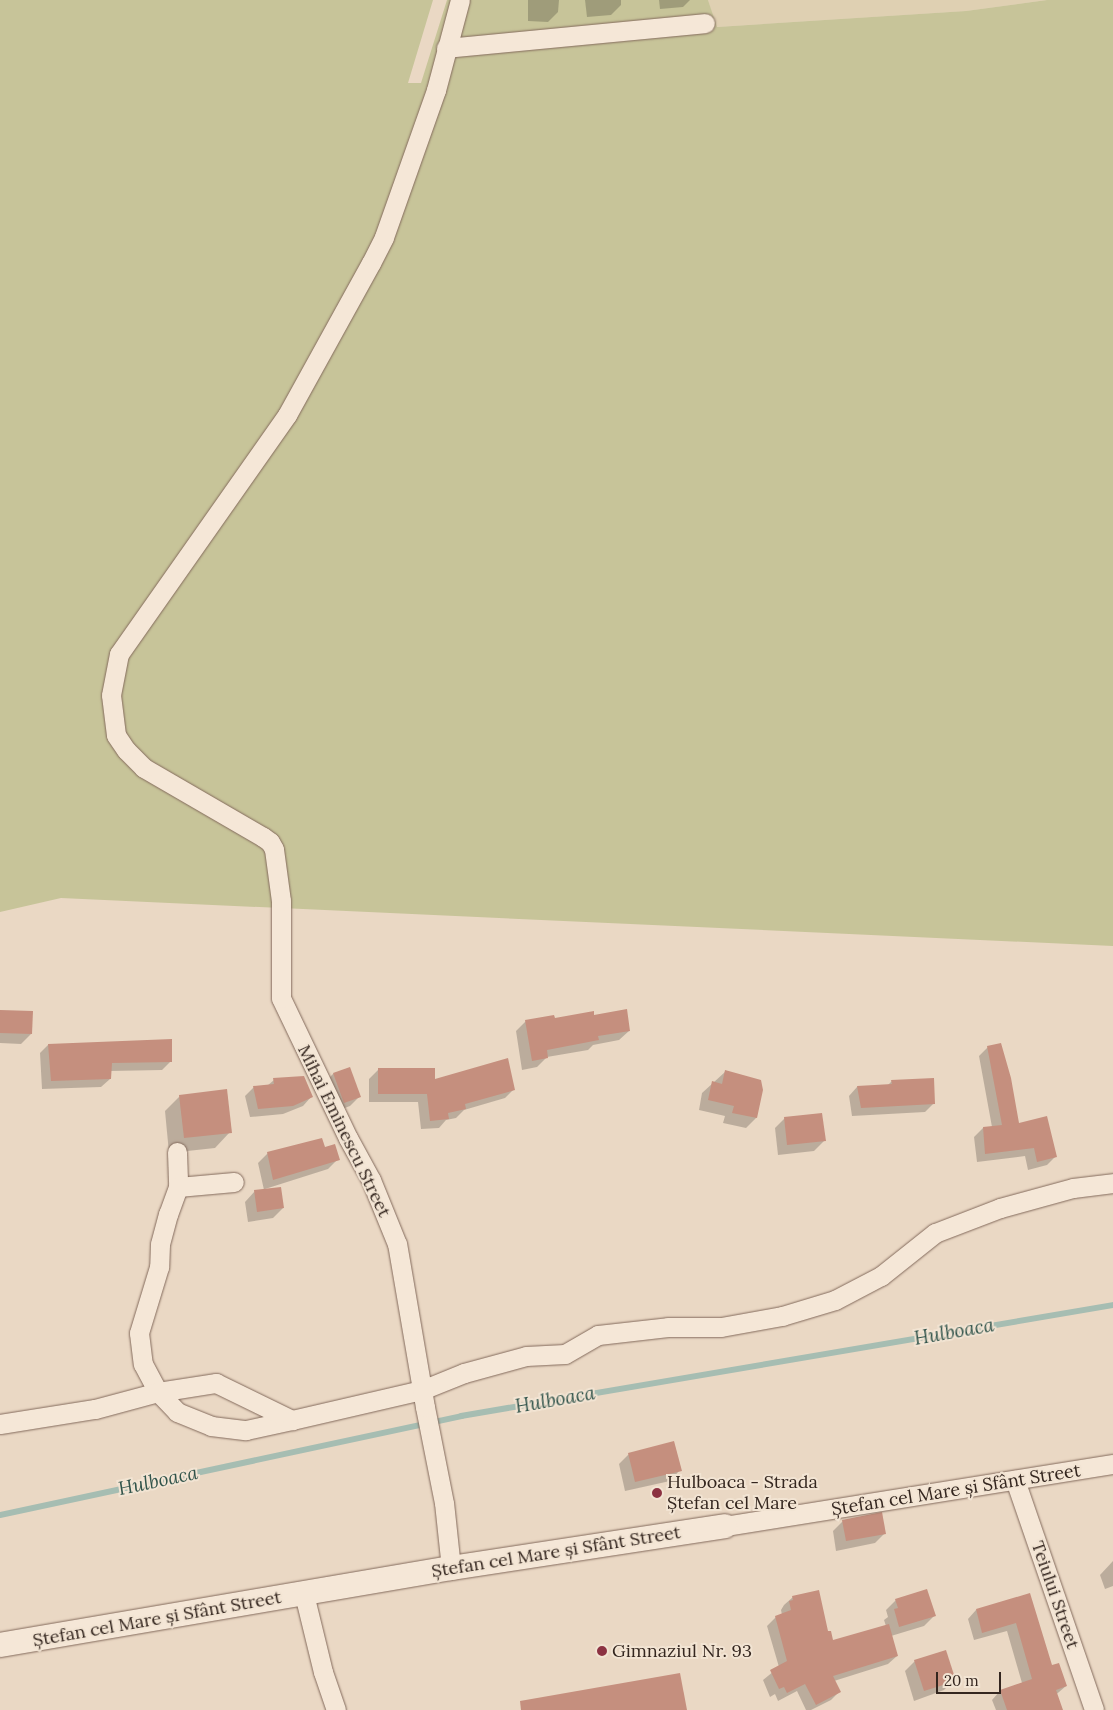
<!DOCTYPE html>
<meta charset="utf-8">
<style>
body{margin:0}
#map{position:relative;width:1113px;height:1710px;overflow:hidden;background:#ead8c4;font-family:Lora,serif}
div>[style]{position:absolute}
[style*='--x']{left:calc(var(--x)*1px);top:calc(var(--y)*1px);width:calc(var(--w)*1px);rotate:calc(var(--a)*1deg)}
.farmland>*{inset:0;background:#dfd0b2}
.green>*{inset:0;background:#c7c499}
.shadow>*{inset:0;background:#0003}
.stream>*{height:6px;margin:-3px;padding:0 3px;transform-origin:3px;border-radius:3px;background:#a6bdb2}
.building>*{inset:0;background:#c58f7e}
.roads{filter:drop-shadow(0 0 1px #836a5c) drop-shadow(0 0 1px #836a5c)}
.minor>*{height:19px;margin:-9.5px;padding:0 9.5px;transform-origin:9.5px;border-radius:9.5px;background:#f5e7d7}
.tertiary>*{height:24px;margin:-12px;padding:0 12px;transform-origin:12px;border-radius:12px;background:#f5e7d7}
.dots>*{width:14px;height:14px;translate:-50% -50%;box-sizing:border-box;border:2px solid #f2e4d3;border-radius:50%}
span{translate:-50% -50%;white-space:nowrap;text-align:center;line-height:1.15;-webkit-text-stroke:4px #f2e4d3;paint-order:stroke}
.street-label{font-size:18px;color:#34261f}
.poi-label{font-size:18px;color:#34261f}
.left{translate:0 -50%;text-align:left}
.water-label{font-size:19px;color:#30534a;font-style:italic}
.scale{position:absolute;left:936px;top:1672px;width:65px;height:22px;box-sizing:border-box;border:2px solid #34261f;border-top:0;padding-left:6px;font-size:15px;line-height:18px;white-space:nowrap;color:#34261f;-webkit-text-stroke:4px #f2e4d3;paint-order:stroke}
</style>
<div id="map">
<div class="farmland">
<div style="clip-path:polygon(708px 0,1047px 0,966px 11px,716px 27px)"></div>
</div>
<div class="green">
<div style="clip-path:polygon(0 0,433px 0,408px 83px,421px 83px,447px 0,708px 0,717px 27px,966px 11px,1047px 0,1113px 0,1113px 946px,61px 898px,0 912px)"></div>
</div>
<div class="shadow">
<div style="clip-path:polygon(528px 0,559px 0,558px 12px,548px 22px,528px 21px)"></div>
<div style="clip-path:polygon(585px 0,621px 0,621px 5px,611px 15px,587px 17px)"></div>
<div style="clip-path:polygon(659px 0,690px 0,683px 7px,660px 9px)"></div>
<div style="clip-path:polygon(0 1011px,31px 1034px,21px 1044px,0 1043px)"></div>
<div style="clip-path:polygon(593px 1016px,629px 1031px,619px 1040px,593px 1045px,588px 1050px,547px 1057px,537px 1067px,522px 1070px,516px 1031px,526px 1021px)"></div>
<div style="clip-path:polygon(48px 1045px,171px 1061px,162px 1070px,110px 1071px,110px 1079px,101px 1087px,42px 1089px,40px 1053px)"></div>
<div style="clip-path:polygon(988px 1047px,1018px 1124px,1055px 1157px,1047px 1165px,1028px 1170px,1025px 1156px,977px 1162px,974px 1137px,983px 1128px,992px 1127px,979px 1056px)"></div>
<div style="clip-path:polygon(349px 1068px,360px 1096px,350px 1106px,334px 1112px,323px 1084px,333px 1074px)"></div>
<div style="clip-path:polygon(378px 1070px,434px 1081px,514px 1089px,505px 1098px,464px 1110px,456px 1118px,446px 1120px,439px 1128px,421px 1129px,418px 1102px,369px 1102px,369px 1079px)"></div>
<div style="clip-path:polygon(725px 1072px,761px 1091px,756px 1118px,746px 1128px,723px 1123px,725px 1116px,699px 1110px,702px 1093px)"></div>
<div style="clip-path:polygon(274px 1080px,311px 1097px,303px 1106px,283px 1114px,250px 1117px,245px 1096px,254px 1087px,267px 1086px)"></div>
<div style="clip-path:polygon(892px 1081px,934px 1103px,925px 1112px,852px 1116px,849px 1096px,857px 1087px,888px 1085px)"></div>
<div style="clip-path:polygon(180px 1096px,230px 1132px,215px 1148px,169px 1153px,165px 1111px)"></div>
<div style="clip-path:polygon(785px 1118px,824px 1141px,814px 1151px,778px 1155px,775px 1128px)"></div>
<div style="clip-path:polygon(324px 1148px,338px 1159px,328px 1169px,265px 1189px,283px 1208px,273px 1218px,248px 1222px,245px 1202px,255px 1191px,264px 1190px,258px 1163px,268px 1153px)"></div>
<div style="clip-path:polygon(629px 1454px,680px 1470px,670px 1481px,625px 1491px,619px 1464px)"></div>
<div style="clip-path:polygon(843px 1521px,885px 1533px,875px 1543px,836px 1551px,833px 1531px)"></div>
<div style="clip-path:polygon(1113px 1561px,1113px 1586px,1105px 1589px,1100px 1575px)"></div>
<div style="clip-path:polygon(1029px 1595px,1051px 1667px,1066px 1686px,1038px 1710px,996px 1710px,992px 1700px,1000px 1691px,1022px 1683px,1007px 1631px,974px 1640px,968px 1619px,976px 1610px)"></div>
<div style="clip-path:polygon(793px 1597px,827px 1633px,832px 1642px,886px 1626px,884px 1620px,888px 1617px,886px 1610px,896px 1600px,934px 1616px,924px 1626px,891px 1636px,897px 1656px,888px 1664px,834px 1681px,839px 1692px,831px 1700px,811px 1710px,806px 1710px,797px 1691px,778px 1701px,775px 1694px,770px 1697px,763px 1680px,779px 1667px,767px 1626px,776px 1617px,782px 1615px,781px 1610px,784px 1605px)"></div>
<div style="clip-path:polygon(915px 1661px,954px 1680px,944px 1690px,914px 1701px,905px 1671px)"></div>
</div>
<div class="stream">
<div style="--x:0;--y:1515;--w:472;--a:-12.1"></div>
<div style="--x:461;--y:1416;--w:661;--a:-9.66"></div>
</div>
<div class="building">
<div style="clip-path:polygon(627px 1009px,630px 1031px,598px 1036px,599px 1040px,547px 1050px,548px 1058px,532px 1061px,525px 1020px,554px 1015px,555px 1018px,594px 1011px,594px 1015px)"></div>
<div style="clip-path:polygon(0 1010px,33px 1011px,32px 1034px,0 1033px)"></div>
<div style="clip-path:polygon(172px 1039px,172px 1062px,112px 1063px,111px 1079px,51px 1081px,48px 1044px)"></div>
<div style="clip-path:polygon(1001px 1043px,1011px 1078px,1019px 1123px,1047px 1116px,1057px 1157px,1037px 1162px,1034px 1148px,985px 1154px,983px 1127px,1002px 1125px,987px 1046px)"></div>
<div style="clip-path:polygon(508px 1058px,515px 1090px,465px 1104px,466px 1109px,448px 1113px,449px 1119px,430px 1121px,427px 1094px,378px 1094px,378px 1068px,435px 1068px,435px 1079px)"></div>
<div style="clip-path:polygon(350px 1067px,361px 1097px,344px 1103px,333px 1073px)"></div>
<div style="clip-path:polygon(725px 1070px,761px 1080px,763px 1090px,757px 1118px,732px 1113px,734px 1106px,708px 1100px,712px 1081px,722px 1084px)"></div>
<div style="clip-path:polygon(304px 1076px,313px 1097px,293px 1106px,258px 1109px,253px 1086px,274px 1084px,273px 1078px)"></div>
<div style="clip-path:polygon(934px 1078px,935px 1104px,861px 1108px,857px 1086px,892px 1084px,891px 1080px)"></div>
<div style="clip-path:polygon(227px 1089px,232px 1133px,184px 1138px,179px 1095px)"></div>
<div style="clip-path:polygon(822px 1113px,826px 1141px,787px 1145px,784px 1117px)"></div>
<div style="clip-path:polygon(322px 1138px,325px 1147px,335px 1144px,340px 1160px,273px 1180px,267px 1152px)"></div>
<div style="clip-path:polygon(281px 1187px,284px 1208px,257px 1212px,254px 1190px)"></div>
<div style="clip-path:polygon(674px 1441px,682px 1471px,635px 1482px,628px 1453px)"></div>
<div style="clip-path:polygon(882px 1512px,886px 1534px,846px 1541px,842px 1520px)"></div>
<div style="clip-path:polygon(927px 1589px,936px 1616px,899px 1627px,894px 1609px,898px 1608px,895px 1599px)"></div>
<div style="clip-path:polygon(819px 1590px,828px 1631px,831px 1631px,833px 1640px,889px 1624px,898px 1656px,833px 1676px,841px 1692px,816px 1705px,805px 1684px,787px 1693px,784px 1687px,779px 1689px,770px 1670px,787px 1661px,775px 1616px,791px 1610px,789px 1601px,793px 1600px,792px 1596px)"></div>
<div style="clip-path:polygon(1030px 1593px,1052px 1665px,1059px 1663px,1067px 1686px,1056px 1690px,1063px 1710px,1007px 1710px,1000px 1690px,1032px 1679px,1016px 1623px,982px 1633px,976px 1609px)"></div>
<div style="clip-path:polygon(946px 1650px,956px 1681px,924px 1691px,914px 1660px)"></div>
<div style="clip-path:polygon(680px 1673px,687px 1710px,521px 1710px,520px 1701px)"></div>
</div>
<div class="roads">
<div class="minor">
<div style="--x:446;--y:48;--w:260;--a:-5.5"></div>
<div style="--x:177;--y:1152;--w:35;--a:88"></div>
<div style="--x:178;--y:1187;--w:29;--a:110"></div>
<div style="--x:168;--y:1214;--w:31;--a:105"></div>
<div style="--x:160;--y:1244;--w:23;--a:92"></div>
<div style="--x:159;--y:1267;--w:69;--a:106.9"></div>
<div style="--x:139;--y:1333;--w:31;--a:83"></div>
<div style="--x:143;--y:1364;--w:32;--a:62"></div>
<div style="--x:158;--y:1392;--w:28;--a:46"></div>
<div style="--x:177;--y:1412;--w:37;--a:22"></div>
<div style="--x:211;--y:1426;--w:35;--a:7"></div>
<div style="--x:246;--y:1430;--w:47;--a:-12.3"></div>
<div style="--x:178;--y:1187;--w:56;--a:-5.1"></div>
<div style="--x:0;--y:1424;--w:96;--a:-9"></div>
<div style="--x:95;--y:1409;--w:65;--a:-15.1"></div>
<div style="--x:158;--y:1392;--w:59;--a:-8.8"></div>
<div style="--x:216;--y:1383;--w:85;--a:26"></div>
<div style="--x:292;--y:1420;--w:133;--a:-13"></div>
<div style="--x:422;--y:1390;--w:45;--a:-22"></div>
<div style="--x:464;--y:1373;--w:64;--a:-15.3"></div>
<div style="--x:526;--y:1356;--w:39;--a:-3"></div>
<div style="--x:565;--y:1354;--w:38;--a:-30"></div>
<div style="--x:598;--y:1335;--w:70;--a:-6.5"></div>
<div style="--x:668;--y:1327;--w:53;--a:0"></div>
<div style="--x:721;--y:1327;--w:62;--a:-10.2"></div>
<div style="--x:782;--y:1316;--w:55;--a:-16.8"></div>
<div style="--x:835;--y:1300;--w:52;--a:-27.6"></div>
<div style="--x:881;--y:1276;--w:69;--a:-38.5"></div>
<div style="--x:935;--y:1233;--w:70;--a:-21"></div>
<div style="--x:1000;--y:1208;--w:76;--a:-15.3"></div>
<div style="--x:1073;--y:1188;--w:40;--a:-7.1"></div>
<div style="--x:1015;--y:1480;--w:243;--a:71"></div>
<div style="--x:725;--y:1526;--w:393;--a:-9.1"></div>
<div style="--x:451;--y:1568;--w:65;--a:-96.1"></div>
<div style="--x:444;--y:1503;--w:98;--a:-101.2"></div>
<div style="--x:425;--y:1407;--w:165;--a:-99.7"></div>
<div style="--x:397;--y:1244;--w:69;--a:-112.1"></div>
<div style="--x:371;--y:1180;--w:48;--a:-118.7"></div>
<div style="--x:348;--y:1138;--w:155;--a:-115.6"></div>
<div style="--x:281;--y:998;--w:97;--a:-90"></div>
<div style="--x:281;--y:901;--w:52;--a:-97.7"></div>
<div style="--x:274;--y:849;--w:8;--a:-120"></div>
<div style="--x:270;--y:842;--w:9;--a:-144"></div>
<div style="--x:263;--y:837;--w:138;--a:-149.9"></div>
<div style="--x:144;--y:768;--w:25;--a:-135"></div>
<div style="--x:126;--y:750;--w:18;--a:-124"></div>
<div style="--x:116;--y:735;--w:40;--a:-97.1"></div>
<div style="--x:111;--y:695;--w:42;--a:-79"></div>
<div style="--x:119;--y:654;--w:292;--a:-54.9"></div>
<div style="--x:287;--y:415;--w:174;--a:-61.1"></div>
<div style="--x:371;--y:263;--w:29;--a:-63"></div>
<div style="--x:384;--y:237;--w:156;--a:-70.5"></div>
<div style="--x:436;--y:90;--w:93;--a:-75.1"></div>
<div style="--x:304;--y:1594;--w:80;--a:76.3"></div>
<div style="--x:323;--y:1672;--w:40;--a:71.1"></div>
</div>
<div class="tertiary">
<div style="--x:0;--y:1645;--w:458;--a:-9.7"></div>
<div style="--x:451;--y:1568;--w:277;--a:-8.7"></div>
</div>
</div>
<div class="dots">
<div style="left:657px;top:1493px;background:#8c3242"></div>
<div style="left:602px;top:1651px;background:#8c3242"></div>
</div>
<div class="street-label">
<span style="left:344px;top:1131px;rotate:64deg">Mihai Eminescu Street</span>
<span style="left:956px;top:1490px;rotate:-9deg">Ștefan cel Mare și Sfânt Street</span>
<span style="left:556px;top:1552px;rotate:-9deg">Ștefan cel Mare și Sfânt Street</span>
<span style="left:1055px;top:1595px;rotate:71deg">Teiului Street</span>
<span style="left:157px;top:1619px;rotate:-10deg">Ștefan cel Mare și Sfânt Street</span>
</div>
<div class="poi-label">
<span class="left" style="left:667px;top:1493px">Hulboaca - Strada<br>Ștefan cel Mare</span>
<span class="left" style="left:612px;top:1651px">Gimnaziul Nr. 93</span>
</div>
<div class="water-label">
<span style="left:954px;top:1332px;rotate:-10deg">Hulboaca</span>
<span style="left:555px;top:1400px;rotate:-10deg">Hulboaca</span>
<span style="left:158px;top:1481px;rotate:-12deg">Hulboaca</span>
</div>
<div class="scale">20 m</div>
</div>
